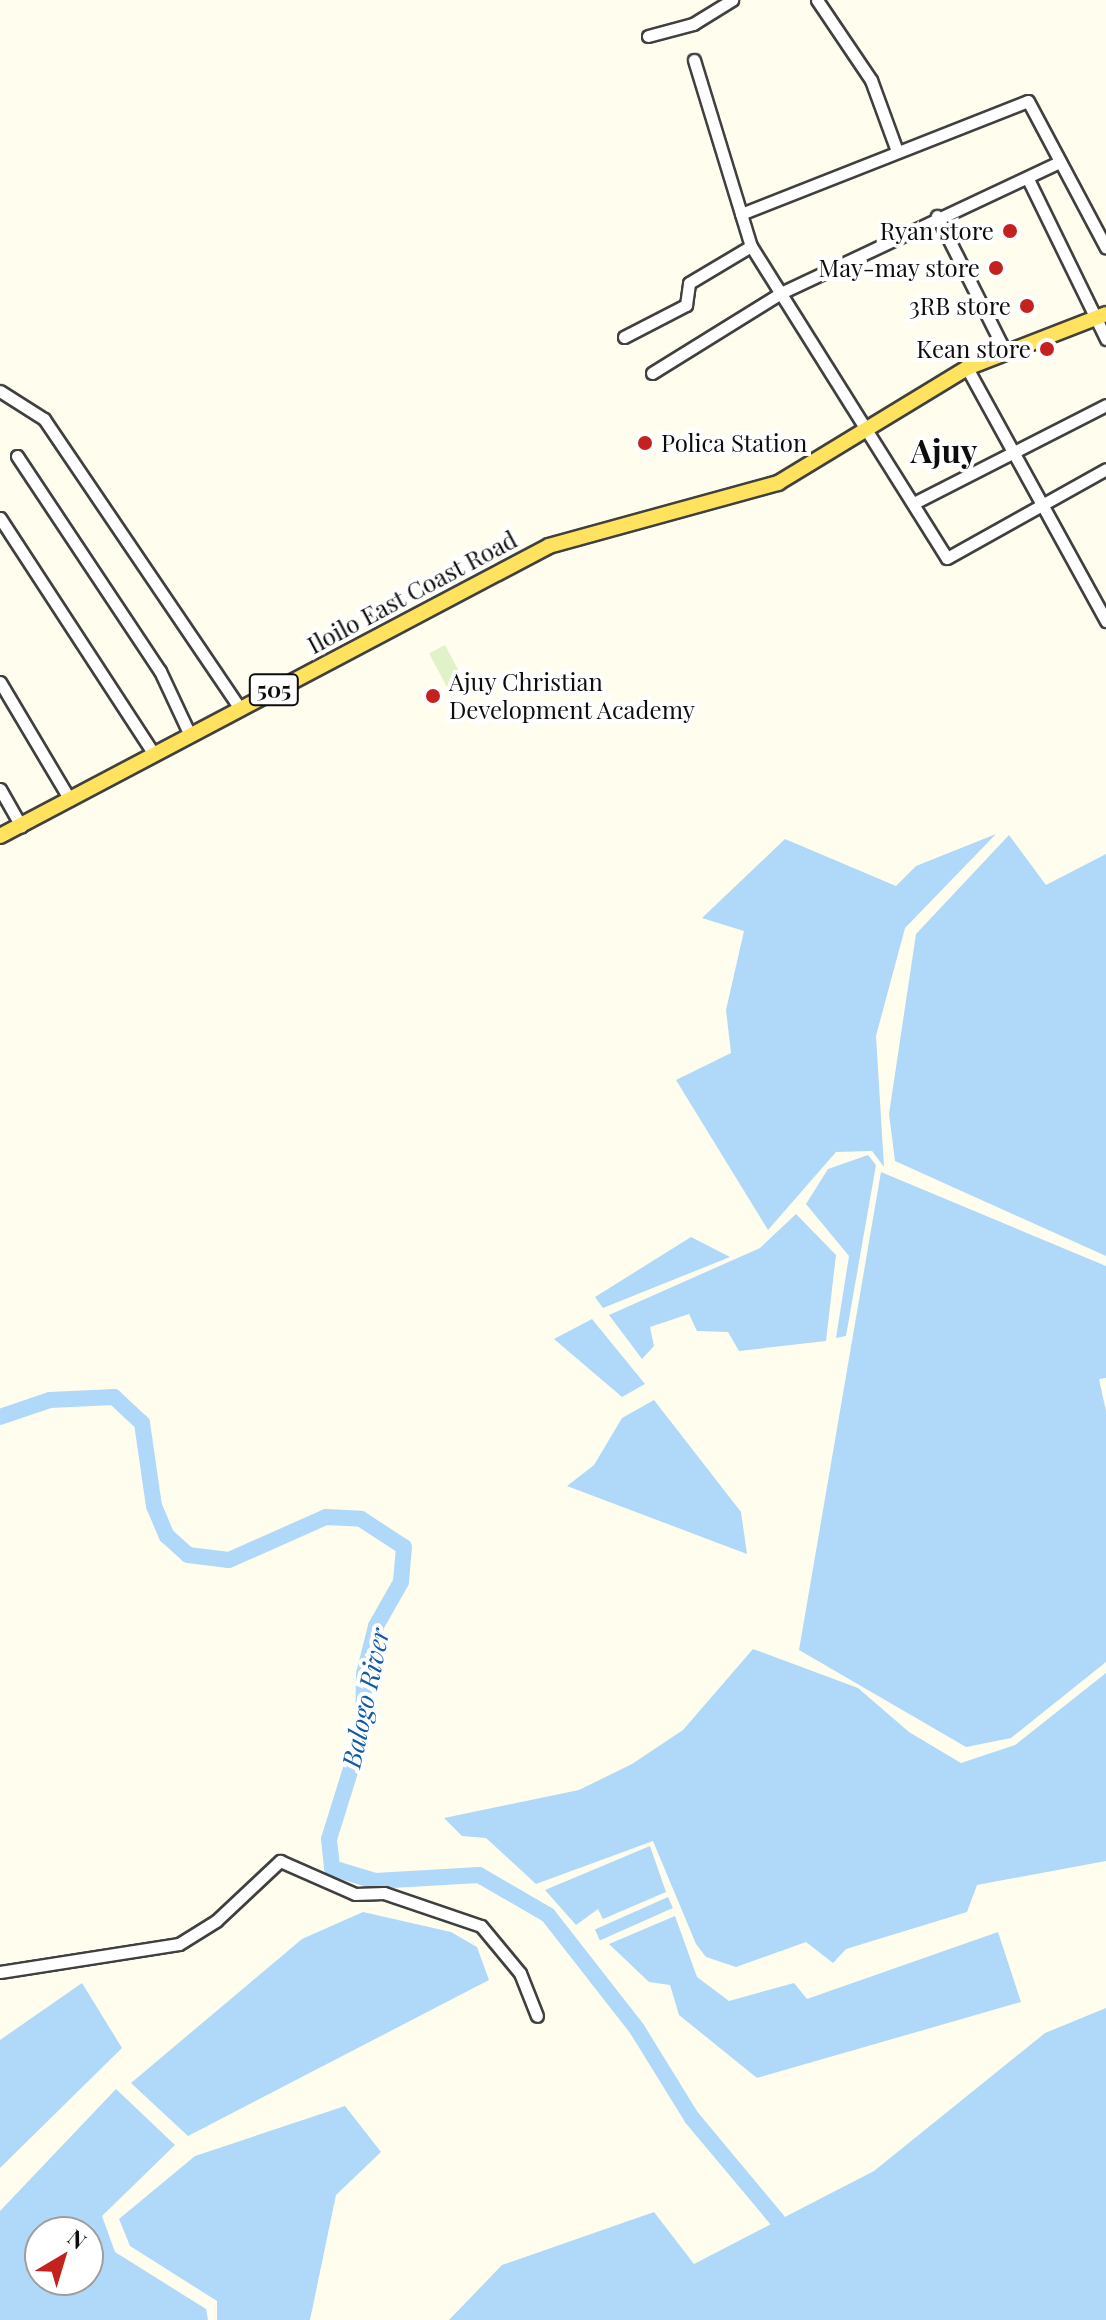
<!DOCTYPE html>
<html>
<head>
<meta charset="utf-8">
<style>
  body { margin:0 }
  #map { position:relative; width:1106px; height:2320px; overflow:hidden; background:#fffdee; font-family:"Playfair Display",serif }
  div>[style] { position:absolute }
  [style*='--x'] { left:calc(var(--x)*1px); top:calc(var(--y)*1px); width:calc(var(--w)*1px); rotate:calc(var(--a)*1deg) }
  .pitch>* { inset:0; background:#e1f2c8; transform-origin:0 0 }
  .water>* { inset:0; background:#b0d9f9; transform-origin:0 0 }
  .river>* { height:16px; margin:-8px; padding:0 8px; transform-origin:8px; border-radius:8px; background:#b0d9f9 }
  .roads { filter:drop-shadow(2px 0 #404040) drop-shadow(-2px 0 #404040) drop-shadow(0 2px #404040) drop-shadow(0 -2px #404040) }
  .minor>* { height:11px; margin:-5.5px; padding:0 5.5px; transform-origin:5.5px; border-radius:5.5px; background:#fff }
  .major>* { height:14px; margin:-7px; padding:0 7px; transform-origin:7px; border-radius:7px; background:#ffe35e }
  .dots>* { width:22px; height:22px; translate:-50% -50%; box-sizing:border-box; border:4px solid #fff; border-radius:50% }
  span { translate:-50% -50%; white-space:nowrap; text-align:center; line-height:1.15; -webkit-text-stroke:8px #fff; paint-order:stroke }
  .shield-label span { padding:2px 6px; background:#fff; border:2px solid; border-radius:6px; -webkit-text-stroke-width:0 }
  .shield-label { font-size:22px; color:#0d0d0d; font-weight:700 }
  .poi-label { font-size:24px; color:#0d0d0d }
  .right { translate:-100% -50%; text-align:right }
  .left { translate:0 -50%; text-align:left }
  .street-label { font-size:24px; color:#0d0d0d }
  .water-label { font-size:26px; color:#105aa6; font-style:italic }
  .district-label { font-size:32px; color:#0d0d0d; font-weight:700 }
  .north { position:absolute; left:24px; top:2216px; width:80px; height:80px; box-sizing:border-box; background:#fff; border:2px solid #9e9e9e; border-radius:50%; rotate:38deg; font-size:22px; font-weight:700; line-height:32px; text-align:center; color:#0d0d0d }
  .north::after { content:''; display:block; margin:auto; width:28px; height:36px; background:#c4221e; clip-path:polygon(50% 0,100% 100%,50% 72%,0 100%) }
</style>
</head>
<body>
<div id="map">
  <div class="pitch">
    <i style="left:445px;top:645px;width:41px;height:18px;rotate:62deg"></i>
  </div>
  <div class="water">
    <i style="clip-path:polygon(996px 834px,905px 928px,876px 1036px,884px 1167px,872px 1151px,836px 1152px,768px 1230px,676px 1080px,731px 1053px,726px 1010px,744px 931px,702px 918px,785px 839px,896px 886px,916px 866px)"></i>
    <i style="clip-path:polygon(1009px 835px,1046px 885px,1106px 854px,1106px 1256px,895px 1161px,889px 1114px,916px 934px)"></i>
    <i style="clip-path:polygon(868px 1155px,876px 1165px,846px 1336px,836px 1338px,849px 1256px,806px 1204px,828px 1169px)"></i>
    <i style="clip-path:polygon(881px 1172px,1106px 1266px,1106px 1378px,1099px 1379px,1106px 1411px,1106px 1662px,1011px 1738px,966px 1747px,799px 1650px)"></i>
    <i style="clip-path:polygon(796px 1214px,836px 1255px,826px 1341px,739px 1351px,728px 1332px,697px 1331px,689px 1314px,650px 1327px,654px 1346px,642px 1359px,609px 1315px,760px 1248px)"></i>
    <i style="clip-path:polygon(691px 1237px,730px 1257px,603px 1308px,595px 1297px)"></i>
    <i style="clip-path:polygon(592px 1319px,645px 1384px,622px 1397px,554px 1339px)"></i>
    <i style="clip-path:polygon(654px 1400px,741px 1512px,747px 1554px,567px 1486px,594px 1465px,622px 1418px)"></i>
    <i style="clip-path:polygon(753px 1649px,858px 1688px,909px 1732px,961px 1763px,1015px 1745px,1106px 1673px,1106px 1861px,977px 1885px,967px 1912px,846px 1949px,833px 1963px,806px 1942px,736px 1967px,706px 1957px,696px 1944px,653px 1841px,536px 1884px,486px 1838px,462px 1836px,444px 1818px,579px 1790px,632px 1764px,683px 1730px)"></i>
    <i style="clip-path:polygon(650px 1846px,666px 1892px,603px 1919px,598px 1909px,576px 1925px,545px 1890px)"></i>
    <i style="left:668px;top:1897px;width:12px;height:80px;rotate:66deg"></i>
    <i style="clip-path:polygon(363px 1912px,451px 1932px,477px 1947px,489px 1980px,188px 2136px,131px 2083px,302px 1939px)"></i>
    <i style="clip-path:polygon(675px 1916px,697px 1977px,729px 2001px,794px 1983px,807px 1999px,998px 1932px,1021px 2002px,757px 2078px,679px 2015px,670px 1985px,649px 1982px,609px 1944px)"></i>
    <i style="clip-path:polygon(82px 1983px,122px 2048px,0 2168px,0 2040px)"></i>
    <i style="clip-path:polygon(1106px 2008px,1106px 2320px,449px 2320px,502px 2265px,654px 2212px,694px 2264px,874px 2171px,1045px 2033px)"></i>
    <i style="clip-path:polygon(evenodd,116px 2089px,175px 2145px,102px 2216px,115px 2252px,206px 2309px,208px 2320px,0 2320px,0 2211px,116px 2089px,88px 2232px,88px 2280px,40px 2280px,40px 2232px,88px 2232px)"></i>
    <i style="clip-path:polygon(345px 2106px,381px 2152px,336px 2195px,310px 2320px,217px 2320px,217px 2301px,130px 2246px,119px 2219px,195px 2156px)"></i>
  </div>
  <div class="river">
    <i style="--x:0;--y:1417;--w:53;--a:-18.8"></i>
    <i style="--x:50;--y:1400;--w:64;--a:-2.7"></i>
    <i style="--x:114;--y:1397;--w:38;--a:43"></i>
    <i style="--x:142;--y:1423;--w:84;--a:81.8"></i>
    <i style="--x:154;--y:1506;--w:33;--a:67"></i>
    <i style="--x:167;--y:1536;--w:28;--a:42"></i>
    <i style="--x:188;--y:1555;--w:41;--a:7"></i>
    <i style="--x:229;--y:1560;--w:106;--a:-23.9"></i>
    <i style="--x:326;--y:1517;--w:35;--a:3"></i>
    <i style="--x:361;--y:1519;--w:51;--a:33.1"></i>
    <i style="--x:404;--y:1547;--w:35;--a:95"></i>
    <i style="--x:401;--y:1582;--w:51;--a:119.6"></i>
    <i style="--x:376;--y:1626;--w:49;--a:104"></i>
    <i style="--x:364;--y:1674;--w:56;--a:91"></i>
    <i style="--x:363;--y:1730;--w:114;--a:107.3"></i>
    <i style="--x:329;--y:1839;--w:29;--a:84"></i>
    <i style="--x:332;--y:1868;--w:45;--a:16.8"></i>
    <i style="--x:375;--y:1881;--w:104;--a:-3.3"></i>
    <i style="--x:479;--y:1875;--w:80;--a:30.1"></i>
    <i style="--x:548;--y:1915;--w:145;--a:52"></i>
    <i style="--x:637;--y:2029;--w:105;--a:58.3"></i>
    <i style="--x:692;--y:2118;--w:134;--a:50.1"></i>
  </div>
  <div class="roads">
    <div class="minor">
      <i style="--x:817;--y:0;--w:97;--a:56"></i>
      <i style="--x:871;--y:80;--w:76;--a:69.9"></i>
      <i style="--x:648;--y:36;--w:47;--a:-14.9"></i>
      <i style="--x:693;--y:24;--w:46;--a:-31.6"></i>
      <i style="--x:694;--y:60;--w:195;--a:73"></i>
      <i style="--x:751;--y:246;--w:368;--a:57.9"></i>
      <i style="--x:947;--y:558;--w:182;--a:-29.2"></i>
      <i style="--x:1028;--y:179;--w:178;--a:64"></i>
      <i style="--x:741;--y:214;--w:308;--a:-21.5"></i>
      <i style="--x:1028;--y:101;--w:166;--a:62"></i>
      <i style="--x:937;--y:216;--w:153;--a:63.3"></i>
      <i style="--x:624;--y:337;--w:70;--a:-27.3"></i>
      <i style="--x:686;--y:305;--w:22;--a:-82"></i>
      <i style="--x:689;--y:283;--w:72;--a:-30.8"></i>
      <i style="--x:967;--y:368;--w:289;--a:61.2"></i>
      <i style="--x:652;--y:373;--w:152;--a:-31.8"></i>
      <i style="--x:781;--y:293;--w:308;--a:-25.2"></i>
      <i style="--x:0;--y:391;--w:52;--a:32.5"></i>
      <i style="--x:44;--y:419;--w:349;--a:55.9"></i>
      <i style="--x:17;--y:456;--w:258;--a:56.4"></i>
      <i style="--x:160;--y:671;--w:68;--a:64.9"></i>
      <i style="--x:914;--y:503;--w:216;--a:-27"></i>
      <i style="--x:0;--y:518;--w:282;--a:56.9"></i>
      <i style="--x:0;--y:682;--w:137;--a:59.3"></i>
      <i style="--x:0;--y:789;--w:43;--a:60.4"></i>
      <i style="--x:0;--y:1972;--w:181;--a:-8.9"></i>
      <i style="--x:179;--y:1944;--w:44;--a:-31.9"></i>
      <i style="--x:216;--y:1921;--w:88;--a:-43.2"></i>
      <i style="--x:280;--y:1861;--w:82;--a:23.7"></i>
      <i style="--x:355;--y:1894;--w:29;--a:-2"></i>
      <i style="--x:384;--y:1893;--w:102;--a:18.8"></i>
      <i style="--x:481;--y:1926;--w:61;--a:50.3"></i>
      <i style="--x:520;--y:1973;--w:46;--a:68.4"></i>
    </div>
    <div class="major">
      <i style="--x:0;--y:836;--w:621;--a:-27.84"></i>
      <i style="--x:549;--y:546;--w:238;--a:-15.4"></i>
      <i style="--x:778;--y:483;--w:221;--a:-31.3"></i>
      <i style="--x:967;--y:368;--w:149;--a:-21.2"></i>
    </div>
  </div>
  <div class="dots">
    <i style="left:1010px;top:231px;background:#c4221e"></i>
    <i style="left:996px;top:268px;background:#c4221e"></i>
    <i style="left:1027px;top:306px;background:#c4221e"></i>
    <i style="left:1047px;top:349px;background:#c4221e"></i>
    <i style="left:645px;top:443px;background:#c4221e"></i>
    <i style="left:433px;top:696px;background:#c4221e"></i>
  </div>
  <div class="shield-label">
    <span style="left:274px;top:690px">505</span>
  </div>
  <div class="poi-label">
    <span class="right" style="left:994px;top:231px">Ryan store</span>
    <span class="right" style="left:980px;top:268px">May-may store</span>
    <span class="right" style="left:1011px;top:306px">3RB store</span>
    <span class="right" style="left:1031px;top:349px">Kean store</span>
    <span class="left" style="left:661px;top:443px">Polica Station</span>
    <span class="left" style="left:449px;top:696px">Ajuy Christian<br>Development Academy</span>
  </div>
  <div class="street-label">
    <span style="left:412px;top:592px;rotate:-28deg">Iloilo East Coast Road</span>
  </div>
  <div class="water-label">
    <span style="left:365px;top:1698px;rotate:-78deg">Balogo River</span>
  </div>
  <div class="district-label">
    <span style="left:944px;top:450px">Ajuy</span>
  </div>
  <div class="north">N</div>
</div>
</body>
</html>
